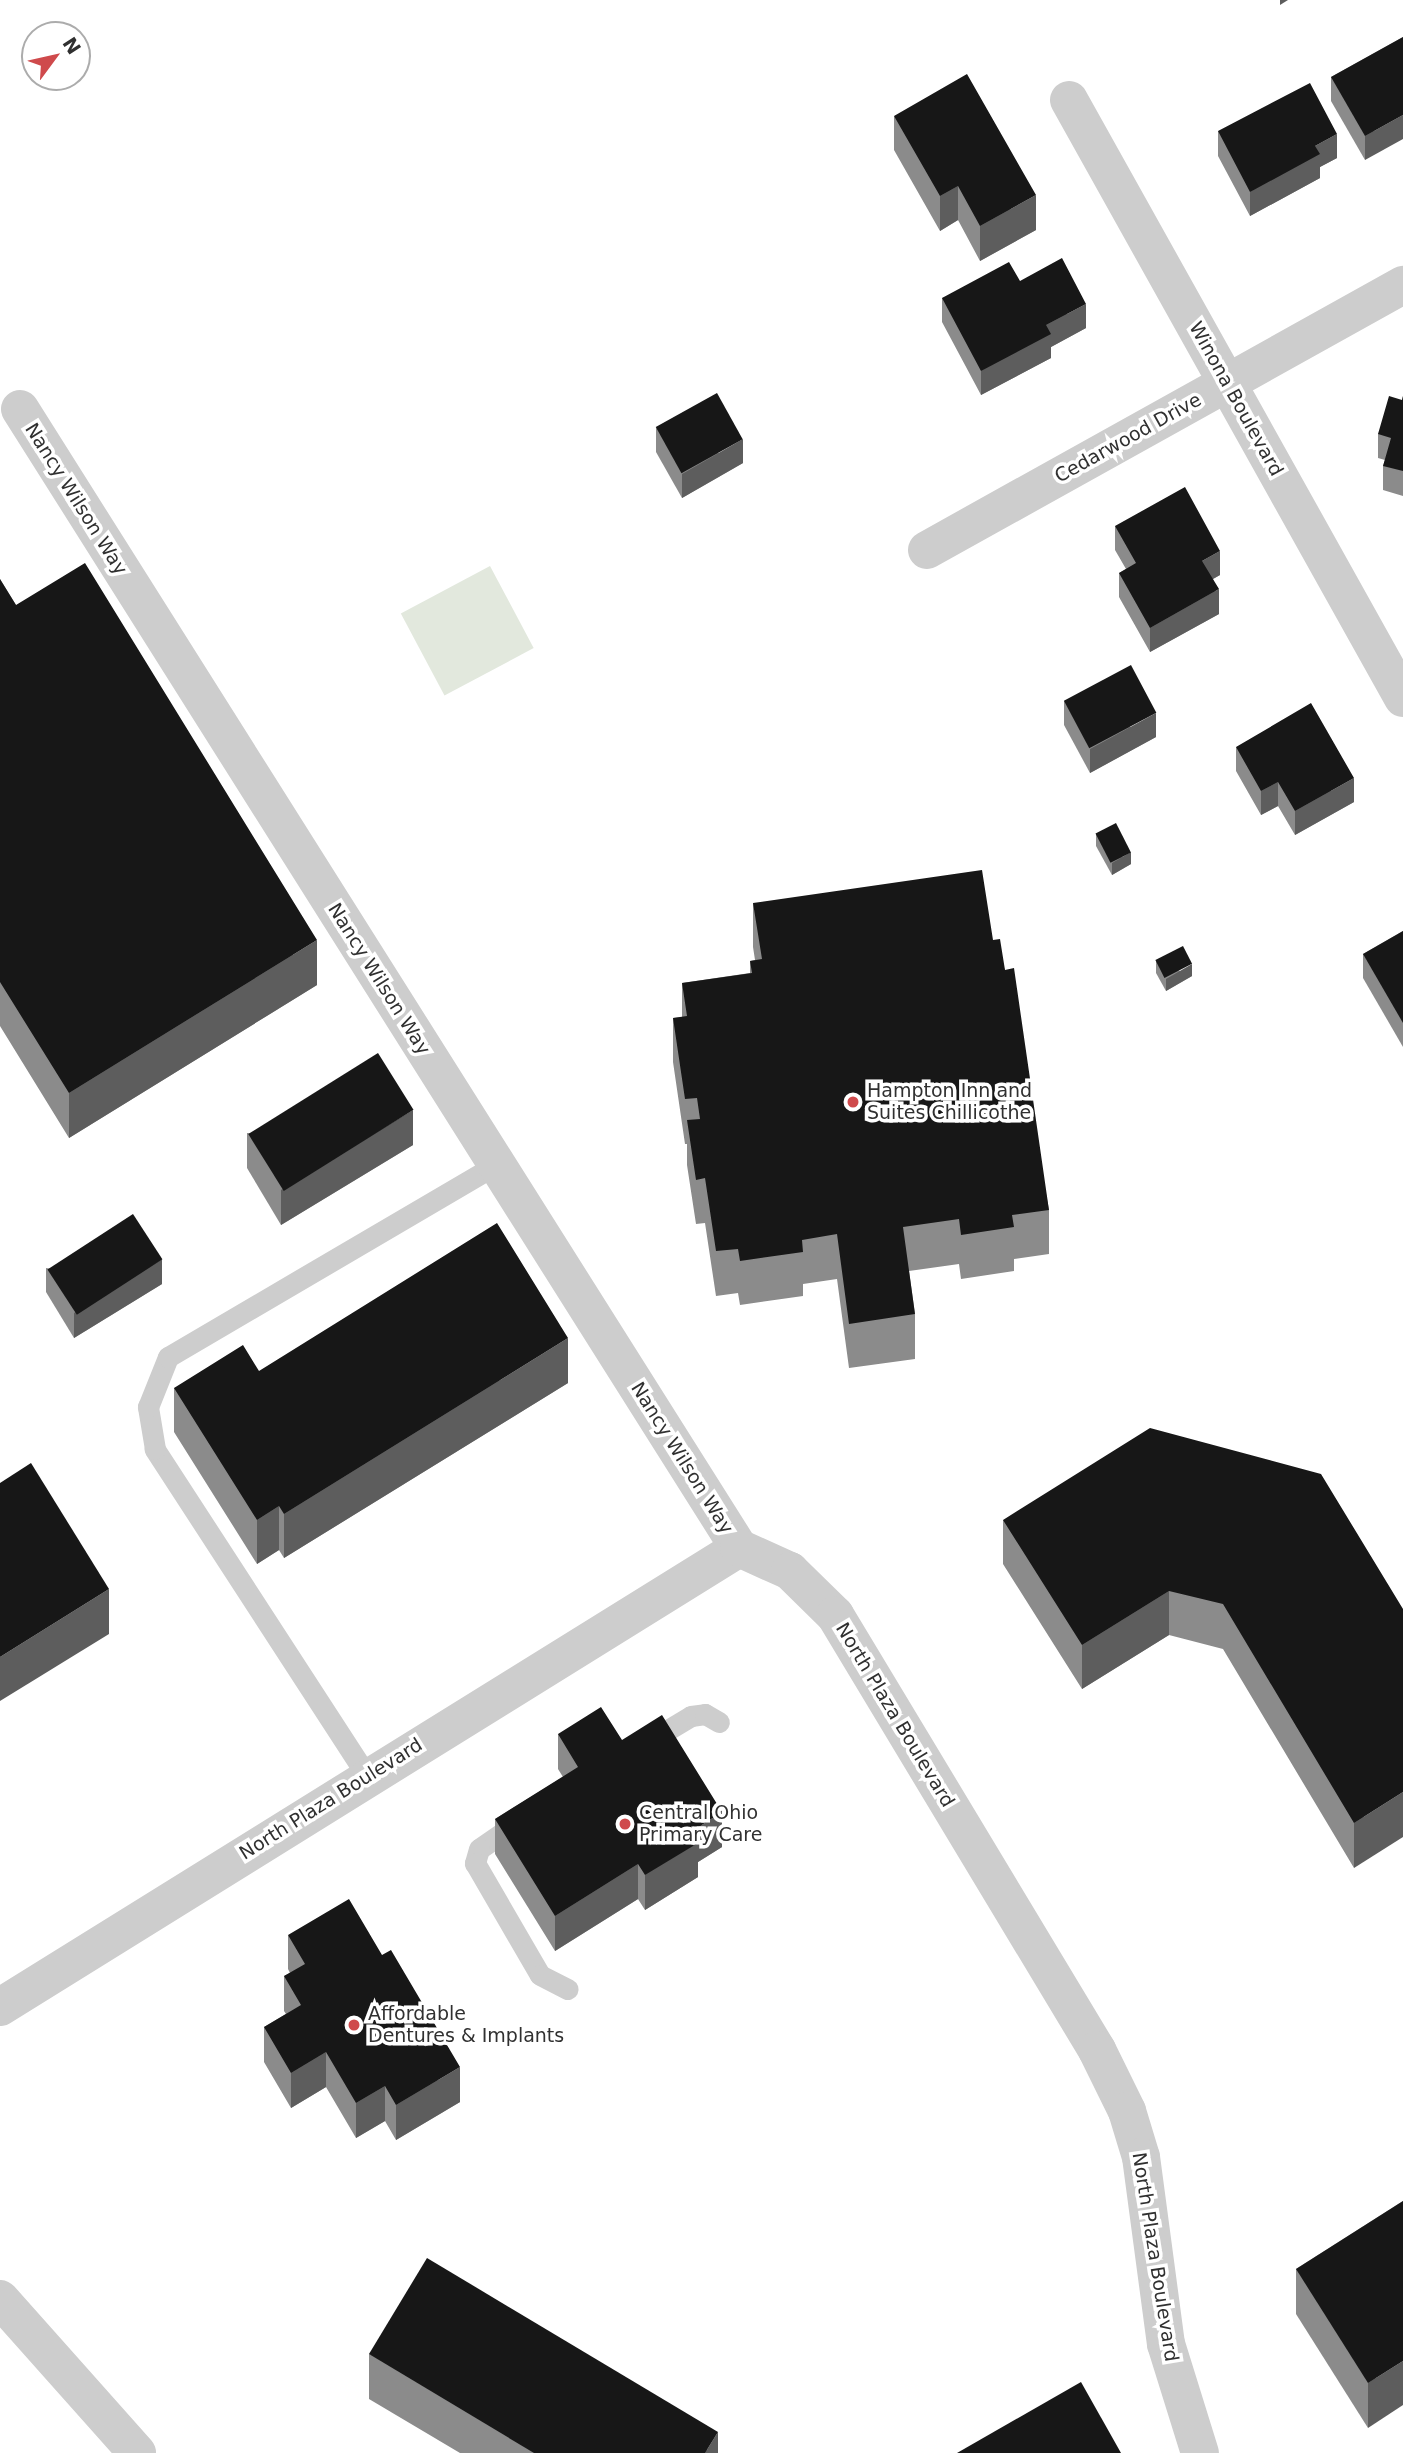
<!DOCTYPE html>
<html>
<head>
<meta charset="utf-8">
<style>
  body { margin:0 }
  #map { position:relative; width:1403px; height:2453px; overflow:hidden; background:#fff; font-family:"DejaVu Sans",sans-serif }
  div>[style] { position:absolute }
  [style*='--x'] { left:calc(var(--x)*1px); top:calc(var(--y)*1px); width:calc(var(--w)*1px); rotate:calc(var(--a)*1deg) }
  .green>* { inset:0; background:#e2e8dd; transform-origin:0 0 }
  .lane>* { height:21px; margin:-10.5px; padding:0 10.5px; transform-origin:10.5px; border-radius:10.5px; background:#cdcdcd }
  .street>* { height:38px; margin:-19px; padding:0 19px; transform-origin:19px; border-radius:19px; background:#cdcdcd }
  .wall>* { inset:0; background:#8b8b8b }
  .shaded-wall>* { inset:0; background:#5d5d5d }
  .building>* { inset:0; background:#171717; transform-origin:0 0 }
  .dots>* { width:19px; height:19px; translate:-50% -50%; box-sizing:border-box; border:4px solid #fff; border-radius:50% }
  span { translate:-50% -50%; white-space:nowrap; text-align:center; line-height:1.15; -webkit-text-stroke:7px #fff; paint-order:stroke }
  .street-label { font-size:19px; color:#303030 }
  .poi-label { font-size:19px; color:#303030 }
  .left { translate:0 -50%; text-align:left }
  .north { position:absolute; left:21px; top:21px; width:70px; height:70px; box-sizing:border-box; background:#fff; border:2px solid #acacac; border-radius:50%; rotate:57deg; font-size:19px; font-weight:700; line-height:28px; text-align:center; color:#303030 }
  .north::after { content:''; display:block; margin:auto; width:24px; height:32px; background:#cf4a4c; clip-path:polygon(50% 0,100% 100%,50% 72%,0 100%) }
</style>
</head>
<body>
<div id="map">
  <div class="green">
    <i style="left:490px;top:566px;width:93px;height:101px;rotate:62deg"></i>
  </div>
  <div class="lane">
    <i style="--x:646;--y:1743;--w:52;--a:-31"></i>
    <i style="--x:691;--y:1716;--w:14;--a:-8"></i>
    <i style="--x:705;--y:1714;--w:16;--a:30"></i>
    <i style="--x:367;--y:1776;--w:390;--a:-123"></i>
    <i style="--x:155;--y:1449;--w:43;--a:-99.5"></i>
    <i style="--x:148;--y:1407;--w:54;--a:-68.2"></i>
    <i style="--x:168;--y:1357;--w:381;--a:-30.4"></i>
    <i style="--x:518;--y:1822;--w:47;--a:145.3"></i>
    <i style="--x:479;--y:1849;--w:15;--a:106"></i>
    <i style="--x:475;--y:1863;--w:129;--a:59.9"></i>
    <i style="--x:540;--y:1975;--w:31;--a:27"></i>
  </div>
  <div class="street">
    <i style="--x:1069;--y:100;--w:685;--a:60.82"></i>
    <i style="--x:20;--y:409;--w:1347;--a:57.74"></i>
    <i style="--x:927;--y:550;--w:545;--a:-29.11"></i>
    <i style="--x:0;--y:2007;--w:870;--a:-31.84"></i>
    <i style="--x:739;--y:1548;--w:56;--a:24.3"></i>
    <i style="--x:790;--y:1571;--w:63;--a:44.4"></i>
    <i style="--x:835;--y:1615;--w:508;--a:58.94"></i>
    <i style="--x:1097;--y:2050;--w:68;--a:63.8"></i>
    <i style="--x:1127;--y:2111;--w:48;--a:73.1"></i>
    <i style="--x:1141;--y:2157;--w:189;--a:82.4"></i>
    <i style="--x:1166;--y:2344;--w:114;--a:72.7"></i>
    <i style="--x:0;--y:2299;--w:206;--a:48.3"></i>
  </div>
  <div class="wall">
    <i style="clip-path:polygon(1403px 37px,1365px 160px,1331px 101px,1331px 77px)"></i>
    <i style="clip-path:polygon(894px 116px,1036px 230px,980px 261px,958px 220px,940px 231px,894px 150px)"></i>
    <i style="clip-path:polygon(1218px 131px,1337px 158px,1320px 167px,1320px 178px,1250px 216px,1218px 156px)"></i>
    <i style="clip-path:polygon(1020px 281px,1086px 328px,1051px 347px,1051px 358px,981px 395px,942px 322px,942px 298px)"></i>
    <i style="clip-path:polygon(1403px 396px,1403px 496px,1383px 490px,1383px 466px,1385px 460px,1378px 458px,1378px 434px,1402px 400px)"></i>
    <i style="clip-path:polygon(656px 428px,743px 463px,682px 498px,656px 452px)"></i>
    <i style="clip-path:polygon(1115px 526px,1220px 575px,1213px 579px,1219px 614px,1150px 652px,1119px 597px,1119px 573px,1126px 569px,1115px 550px)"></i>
    <i style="clip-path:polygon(0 579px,16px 605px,317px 985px,69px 1138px,0 1026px)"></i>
    <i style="clip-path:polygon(1064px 701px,1156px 737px,1090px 773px,1064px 725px)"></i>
    <i style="clip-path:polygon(1236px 747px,1354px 802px,1295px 835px,1278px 806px,1261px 815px,1236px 771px)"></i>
    <i style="clip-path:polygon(1096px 834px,1131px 864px,1112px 875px,1096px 846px)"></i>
    <i style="clip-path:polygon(753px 903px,993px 940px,1005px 970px,1049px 1210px,1049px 1254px,1014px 1259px,1014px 1271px,961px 1279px,959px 1264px,909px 1271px,915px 1314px,915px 1359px,849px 1368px,837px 1279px,803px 1284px,803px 1296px,740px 1305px,738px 1293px,716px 1296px,705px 1223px,696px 1224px,687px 1165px,687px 1144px,685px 1144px,673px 1062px,673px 1018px,682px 1017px,682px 983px,750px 973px,750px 961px,755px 960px,753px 947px)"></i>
    <i style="clip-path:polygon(1403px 931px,1403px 1047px,1363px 978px,1363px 954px)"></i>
    <i style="clip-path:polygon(1156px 961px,1192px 976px,1166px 991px,1156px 973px)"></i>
    <i style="clip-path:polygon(247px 1133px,413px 1145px,281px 1225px,247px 1168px)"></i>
    <i style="clip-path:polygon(46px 1268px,162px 1284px,74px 1338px,46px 1292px)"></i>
    <i style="clip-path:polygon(259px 1371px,568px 1383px,284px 1558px,279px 1550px,257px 1564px,174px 1432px,174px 1388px)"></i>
    <i style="clip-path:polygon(1003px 1520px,1403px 1609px,1354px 1868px,1223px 1649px,1169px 1635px,1082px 1689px,1003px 1564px)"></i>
    <i style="clip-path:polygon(558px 1734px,622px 1740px,722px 1847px,698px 1862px,698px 1877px,645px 1910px,638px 1899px,555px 1951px,495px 1854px,495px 1819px,563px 1777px,558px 1769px)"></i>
    <i style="clip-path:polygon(288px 1935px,460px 2102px,396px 2140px,385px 2121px,356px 2138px,326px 2087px,291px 2108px,264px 2062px,264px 2027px,286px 2014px,284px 2011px,284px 1976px,290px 1973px,288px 1969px)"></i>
    <i style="clip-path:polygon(1403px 2201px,1368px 2428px,1296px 2314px,1296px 2269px)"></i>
    <i style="clip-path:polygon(369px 2354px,718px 2453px,460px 2453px,369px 2399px)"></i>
  </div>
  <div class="shaded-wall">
    <i style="clip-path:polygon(1280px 0,1288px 0,1280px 5px)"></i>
    <i style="clip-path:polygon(1403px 115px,1403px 139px,1365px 160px,1365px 136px)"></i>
    <i style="clip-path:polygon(1337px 134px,1337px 158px,1320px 167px,1320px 178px,1250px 216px,1250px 192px,1315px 146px)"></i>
    <i style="clip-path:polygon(958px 186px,958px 220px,940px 231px,940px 196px)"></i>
    <i style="clip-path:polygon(1036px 195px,1036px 230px,980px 261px,980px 226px)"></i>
    <i style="clip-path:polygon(1086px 304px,1086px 328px,1051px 347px,1051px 358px,981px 395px,981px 371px,1046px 325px)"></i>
    <i style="clip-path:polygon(743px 439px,743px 463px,682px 498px,682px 474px)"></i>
    <i style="clip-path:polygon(1220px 551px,1220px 575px,1202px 585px,1202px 561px)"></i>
    <i style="clip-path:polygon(1219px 589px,1219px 614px,1150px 652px,1150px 628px)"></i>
    <i style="clip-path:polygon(1156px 713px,1156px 737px,1090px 773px,1090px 749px)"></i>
    <i style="clip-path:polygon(1354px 778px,1354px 802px,1295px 835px,1295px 811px)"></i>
    <i style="clip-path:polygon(1278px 782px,1278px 806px,1261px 815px,1261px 791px)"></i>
    <i style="clip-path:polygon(1131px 852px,1131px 864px,1112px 875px,1112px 863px)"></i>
    <i style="clip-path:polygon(317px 940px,317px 985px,69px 1138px,69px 1093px)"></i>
    <i style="clip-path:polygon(1192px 964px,1192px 976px,1166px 991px,1166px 979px)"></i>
    <i style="clip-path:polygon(413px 1110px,413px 1145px,281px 1225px,281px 1190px)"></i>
    <i style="clip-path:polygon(162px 1259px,162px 1284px,74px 1338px,74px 1313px)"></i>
    <i style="clip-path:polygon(568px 1338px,568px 1383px,284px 1558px,284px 1514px)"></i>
    <i style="clip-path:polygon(279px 1506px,279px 1550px,257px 1564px,257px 1520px)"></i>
    <i style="clip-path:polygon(109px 1589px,109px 1634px,0 1701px,0 1657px)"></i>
    <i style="clip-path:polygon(1169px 1591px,1169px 1635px,1082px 1689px,1082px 1645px)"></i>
    <i style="clip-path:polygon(1403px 1792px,1403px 1837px,1354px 1868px,1354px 1823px)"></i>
    <i style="clip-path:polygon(722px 1812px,722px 1847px,698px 1862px,698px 1877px,645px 1910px,645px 1875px,691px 1832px)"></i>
    <i style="clip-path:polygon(638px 1864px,638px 1899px,555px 1951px,555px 1916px)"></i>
    <i style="clip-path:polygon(326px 2052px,326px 2087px,291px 2108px,291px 2073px)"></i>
    <i style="clip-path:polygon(460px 2067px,460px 2102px,396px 2140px,396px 2105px)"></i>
    <i style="clip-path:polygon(385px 2086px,385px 2121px,356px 2138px,356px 2103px)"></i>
    <i style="clip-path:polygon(1403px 2361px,1403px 2405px,1368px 2428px,1368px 2383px)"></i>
    <i style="clip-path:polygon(718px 2432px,718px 2453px,705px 2453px)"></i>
  </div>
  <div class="building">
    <i style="clip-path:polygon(1403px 37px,1403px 115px,1365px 136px,1331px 77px)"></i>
    <i style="clip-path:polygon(967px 74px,1036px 195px,980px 226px,958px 186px,940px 196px,894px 116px)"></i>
    <i style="clip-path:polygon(1310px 83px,1337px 134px,1315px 146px,1320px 154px,1250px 192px,1218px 131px)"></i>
    <i style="clip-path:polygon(1062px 258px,1086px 304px,1046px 325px,1051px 334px,981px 371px,942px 298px,1009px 262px,1020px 281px)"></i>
    <i style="left:717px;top:393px;width:53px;height:70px;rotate:61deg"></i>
    <i style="clip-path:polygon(1389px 396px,1402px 400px,1403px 396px,1403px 471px,1383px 466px,1391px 438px,1378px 434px)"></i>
    <i style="clip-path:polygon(1185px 487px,1220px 551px,1202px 561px,1219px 589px,1150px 628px,1119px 573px,1136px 563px,1115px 526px)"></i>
    <i style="clip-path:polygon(85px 563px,317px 940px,69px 1093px,0 982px,0 579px,16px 605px)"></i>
    <i style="left:1131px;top:665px;width:54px;height:76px;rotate:62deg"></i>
    <i style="clip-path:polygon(1311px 703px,1354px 778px,1295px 811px,1278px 782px,1261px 791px,1236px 747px)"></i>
    <i style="left:1116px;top:823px;width:33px;height:23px;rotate:63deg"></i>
    <i style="clip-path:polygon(982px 870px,993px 940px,1000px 939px,1005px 970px,1014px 968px,1049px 1210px,1012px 1215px,1014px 1227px,961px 1235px,959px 1219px,903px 1227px,915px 1314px,849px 1324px,837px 1234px,802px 1240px,803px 1252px,740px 1261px,738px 1249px,716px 1251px,705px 1178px,696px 1180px,687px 1120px,700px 1119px,697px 1098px,685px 1099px,673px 1018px,687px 1016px,682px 983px,752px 973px,750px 961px,762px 959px,753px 903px)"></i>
    <i style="clip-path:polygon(1403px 931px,1403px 1023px,1363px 954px)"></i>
    <i style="left:1183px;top:946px;width:20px;height:31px;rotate:63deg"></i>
    <i style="left:378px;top:1053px;width:67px;height:153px;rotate:58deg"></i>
    <i style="left:133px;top:1214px;width:54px;height:102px;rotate:57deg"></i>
    <i style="clip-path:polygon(497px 1223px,568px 1338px,284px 1514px,279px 1506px,257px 1520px,174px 1388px,243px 1345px,259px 1371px)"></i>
    <i style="clip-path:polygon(1150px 1428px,1321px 1474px,1403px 1609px,1403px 1792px,1354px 1823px,1223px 1604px,1169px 1591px,1082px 1645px,1003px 1520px)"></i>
    <i style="clip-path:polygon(31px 1463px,109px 1589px,0 1657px,0 1483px)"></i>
    <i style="clip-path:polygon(601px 1707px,622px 1740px,662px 1715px,722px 1812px,691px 1832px,698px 1843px,645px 1875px,638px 1864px,555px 1916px,495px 1819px,578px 1767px,558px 1734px)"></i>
    <i style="clip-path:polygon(349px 1899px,382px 1955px,391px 1950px,460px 2067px,396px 2105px,385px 2086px,356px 2103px,326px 2052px,291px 2073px,264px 2027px,301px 2005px,284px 1976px,305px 1964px,288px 1935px)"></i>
    <i style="clip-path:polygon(1403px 2201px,1403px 2361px,1368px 2383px,1296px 2269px)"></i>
    <i style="clip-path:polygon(427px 2258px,718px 2432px,705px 2453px,534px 2453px,369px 2354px)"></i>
    <i style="clip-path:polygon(1081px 2382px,1121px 2453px,957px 2453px)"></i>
  </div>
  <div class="dots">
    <i style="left:853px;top:1102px;background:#cf4a4c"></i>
    <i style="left:625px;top:1824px;background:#cf4a4c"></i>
    <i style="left:354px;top:2025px;background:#cf4a4c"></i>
  </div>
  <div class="street-label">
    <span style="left:1236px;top:399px;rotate:61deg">Winona Boulevard</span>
    <span style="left:1128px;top:438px;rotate:-29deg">Cedarwood Drive</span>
    <span style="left:76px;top:499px;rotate:58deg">Nancy Wilson Way</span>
    <span style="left:379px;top:979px;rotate:58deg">Nancy Wilson Way</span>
    <span style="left:682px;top:1458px;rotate:58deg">Nancy Wilson Way</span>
    <span style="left:895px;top:1715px;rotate:59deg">North Plaza Boulevard</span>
    <span style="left:331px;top:1799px;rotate:-32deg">North Plaza Boulevard</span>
    <span style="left:1155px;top:2257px;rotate:81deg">North Plaza Boulevard</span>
  </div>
  <div class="poi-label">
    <span class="left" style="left:867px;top:1102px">Hampton Inn and<br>Suites Chillicothe</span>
    <span class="left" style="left:639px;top:1824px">Central Ohio<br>Primary Care</span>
    <span class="left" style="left:368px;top:2025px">Affordable<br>Dentures &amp; Implants</span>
  </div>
  <div class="north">N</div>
</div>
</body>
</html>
